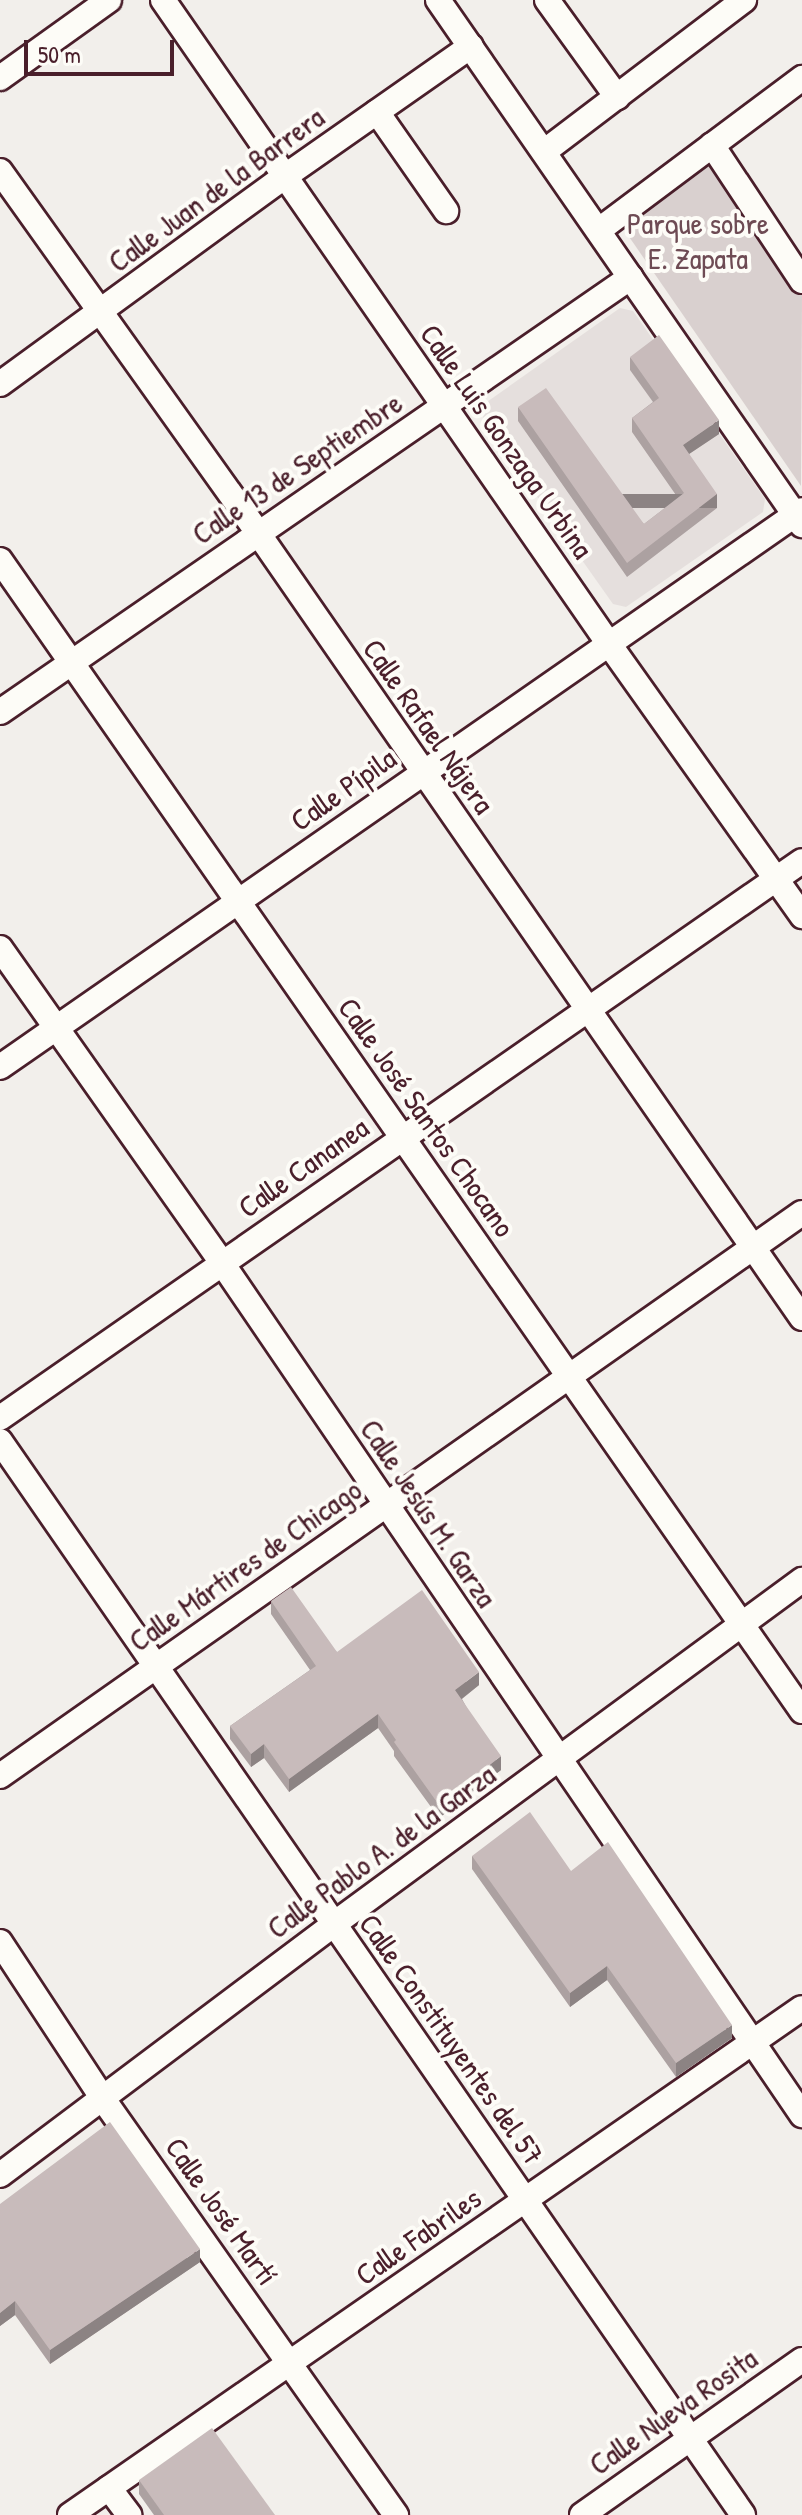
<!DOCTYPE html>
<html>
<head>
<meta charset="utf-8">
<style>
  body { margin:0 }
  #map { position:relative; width:802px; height:2515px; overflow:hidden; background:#f2efeb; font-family:"Patrick Hand",sans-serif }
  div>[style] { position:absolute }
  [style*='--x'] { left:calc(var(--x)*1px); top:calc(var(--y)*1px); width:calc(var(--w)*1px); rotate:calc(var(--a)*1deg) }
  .built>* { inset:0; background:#e5dfdd }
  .green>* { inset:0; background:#d9d0cf }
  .roads { filter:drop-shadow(2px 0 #4a1f2b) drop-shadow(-2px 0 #4a1f2b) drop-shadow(0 2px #4a1f2b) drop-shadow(0 -2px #4a1f2b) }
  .minor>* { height:24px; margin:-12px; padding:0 12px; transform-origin:12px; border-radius:12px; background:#fdfcf7 }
  .wall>* { inset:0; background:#aca1a1 }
  .shaded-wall>* { inset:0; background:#8c8383; transform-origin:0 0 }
  .building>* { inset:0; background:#c8bbbb }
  span { translate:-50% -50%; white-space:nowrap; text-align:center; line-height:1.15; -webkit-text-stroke:8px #fdfcf7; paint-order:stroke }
  .street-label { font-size:30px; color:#4a1f2b }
  .park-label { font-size:30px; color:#6e4b54 }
  .scale { position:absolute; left:24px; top:40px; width:150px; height:36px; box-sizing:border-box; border:4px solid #4a1f2b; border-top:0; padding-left:10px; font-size:24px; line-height:28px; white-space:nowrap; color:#4a1f2b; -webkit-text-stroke:6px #fdfcf7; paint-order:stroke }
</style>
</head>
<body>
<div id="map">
  <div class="built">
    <i style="clip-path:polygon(620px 308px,633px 311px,765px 499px,763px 512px,626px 607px,613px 604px,483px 420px,484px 404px)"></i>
  </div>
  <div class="green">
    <i style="clip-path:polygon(711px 161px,802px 294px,801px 486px,623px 228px)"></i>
  </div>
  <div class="roads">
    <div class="minor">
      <i style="--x:163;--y:0;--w:783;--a:55.3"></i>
      <i style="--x:609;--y:644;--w:334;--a:54.6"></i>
      <i style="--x:438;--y:0;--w:639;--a:55.27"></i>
      <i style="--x:547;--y:0;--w:120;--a:54.2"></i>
      <i style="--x:0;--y:78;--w:134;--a:-35.6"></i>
      <i style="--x:377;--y:112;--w:121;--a:55.1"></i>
      <i style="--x:712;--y:145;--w:163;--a:56.5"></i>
      <i style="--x:545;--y:151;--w:250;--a:-37.2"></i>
      <i style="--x:0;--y:171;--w:445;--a:54.5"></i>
      <i style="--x:258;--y:533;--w:955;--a:55.28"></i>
      <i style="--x:599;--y:230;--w:254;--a:-36.8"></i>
      <i style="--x:0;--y:384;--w:351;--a:-36.1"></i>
      <i style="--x:284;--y:177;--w:228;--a:-35"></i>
      <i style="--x:0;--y:560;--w:1403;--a:55.13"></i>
      <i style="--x:0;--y:712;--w:766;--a:-34.58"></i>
      <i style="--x:0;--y:948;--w:385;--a:54.8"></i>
      <i style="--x:222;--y:1263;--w:1031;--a:55.75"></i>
      <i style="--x:0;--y:1067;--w:976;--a:-34.78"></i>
      <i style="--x:0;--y:1418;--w:976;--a:-34.78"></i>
      <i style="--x:0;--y:1441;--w:1306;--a:55.32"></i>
      <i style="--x:0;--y:1776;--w:980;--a:-35.07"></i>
      <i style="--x:0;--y:1942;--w:188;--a:56.7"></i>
      <i style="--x:103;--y:2099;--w:509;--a:54.84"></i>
      <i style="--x:0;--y:2175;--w:418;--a:-36.9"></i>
      <i style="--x:334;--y:1924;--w:581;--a:-36.32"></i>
      <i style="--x:109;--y:2488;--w:34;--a:53"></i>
      <i style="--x:70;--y:2515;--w:890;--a:-34.71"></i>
      <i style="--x:582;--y:2515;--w:269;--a:-35.2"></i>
    </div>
  </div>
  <div class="wall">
    <i style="clip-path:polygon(630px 357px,719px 434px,689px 454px,717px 508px,627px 577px,518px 421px,518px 407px,644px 524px,678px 498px,632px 432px,632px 418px,653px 402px,630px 370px)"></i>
    <i style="clip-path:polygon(271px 1601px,337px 1652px,479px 1685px,462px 1699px,501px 1770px,439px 1818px,394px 1756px,394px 1751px,378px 1728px,289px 1792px,264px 1758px,251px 1767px,230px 1739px,230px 1726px,310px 1670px,271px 1614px)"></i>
    <i style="clip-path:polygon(472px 1856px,571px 1871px,732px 2038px,676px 2077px,607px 1980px,570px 2007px,472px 1869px)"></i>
    <i style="clip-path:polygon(0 2204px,200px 2262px,50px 2364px,15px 2315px,0 2326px)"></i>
    <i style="clip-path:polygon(139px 2480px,275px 2515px,154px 2515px,139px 2494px)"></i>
  </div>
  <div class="shaded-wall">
    <i style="clip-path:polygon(719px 420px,719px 434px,683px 458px,683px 445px)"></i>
    <i style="left:717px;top:494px;width:14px;height:113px;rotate:90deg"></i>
    <i style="clip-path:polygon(479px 1672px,479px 1685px,455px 1704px,455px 1690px)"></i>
    <i style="clip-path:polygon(378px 1714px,378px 1728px,289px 1792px,289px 1779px)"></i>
    <i style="clip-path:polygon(264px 1744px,264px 1758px,251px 1767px,251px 1754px)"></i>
    <i style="clip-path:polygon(501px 1756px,501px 1770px,439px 1818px,439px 1805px)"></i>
    <i style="clip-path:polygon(607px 1966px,607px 1980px,570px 2007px,570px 1993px)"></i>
    <i style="clip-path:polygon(732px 2025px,732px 2038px,676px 2077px,676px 2063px)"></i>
    <i style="clip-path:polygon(200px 2249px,200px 2262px,50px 2364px,50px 2350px)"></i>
    <i style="clip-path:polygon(15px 2301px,15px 2315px,0 2326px,0 2313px)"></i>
  </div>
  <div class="building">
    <i style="clip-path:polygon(659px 335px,719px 420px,683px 445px,717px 494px,627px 563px,518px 407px,546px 388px,644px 524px,684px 493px,632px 418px,659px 398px,630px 357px)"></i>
    <i style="clip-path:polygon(291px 1587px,337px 1652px,422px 1590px,479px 1672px,455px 1690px,501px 1756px,439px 1805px,394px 1742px,396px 1740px,378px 1714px,289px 1779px,264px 1744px,251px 1754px,230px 1726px,316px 1666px,271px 1601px)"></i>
    <i style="clip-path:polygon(530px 1812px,571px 1871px,608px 1842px,732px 2025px,676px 2063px,607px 1966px,570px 1993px,472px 1856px)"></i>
    <i style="clip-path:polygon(110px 2122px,200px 2249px,50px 2350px,15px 2301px,0 2313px,0 2204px)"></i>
    <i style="clip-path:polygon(212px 2428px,275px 2515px,164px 2515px,139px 2480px)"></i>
  </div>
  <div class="street-label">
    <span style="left:216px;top:189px;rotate:-36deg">Calle Juan de la Barrera</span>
    <span style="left:507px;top:441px;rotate:55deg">Calle Luis Gonzaga Urbina</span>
    <span style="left:297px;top:468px;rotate:-34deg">Calle 13 de Septiembre</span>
    <span style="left:429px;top:726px;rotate:55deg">Calle Rafael Nájera</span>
    <span style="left:343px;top:789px;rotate:-35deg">Calle Pípila</span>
    <span style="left:427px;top:1117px;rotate:55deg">Calle José Santos Chocano</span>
    <span style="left:303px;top:1167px;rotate:-35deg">Calle Cananea</span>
    <span style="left:429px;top:1513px;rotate:56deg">Calle Jesús M. Garza</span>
    <span style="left:245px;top:1565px;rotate:-35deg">Calle Mártires de Chicago</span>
    <span style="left:381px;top:1851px;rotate:-36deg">Calle Pablo A. de la Garza</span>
    <span style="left:452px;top:2039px;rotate:55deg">Calle Constituyentes del 57</span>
    <span style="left:222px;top:2211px;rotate:55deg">Calle José Martí</span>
    <span style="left:418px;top:2236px;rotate:-35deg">Calle Fabriles</span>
    <span style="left:673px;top:2411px;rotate:-35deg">Calle Nueva Rosita</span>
  </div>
  <div class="park-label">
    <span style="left:698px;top:240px">Parque sobre<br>E. Zapata</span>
  </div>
  <div class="scale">50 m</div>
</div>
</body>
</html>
